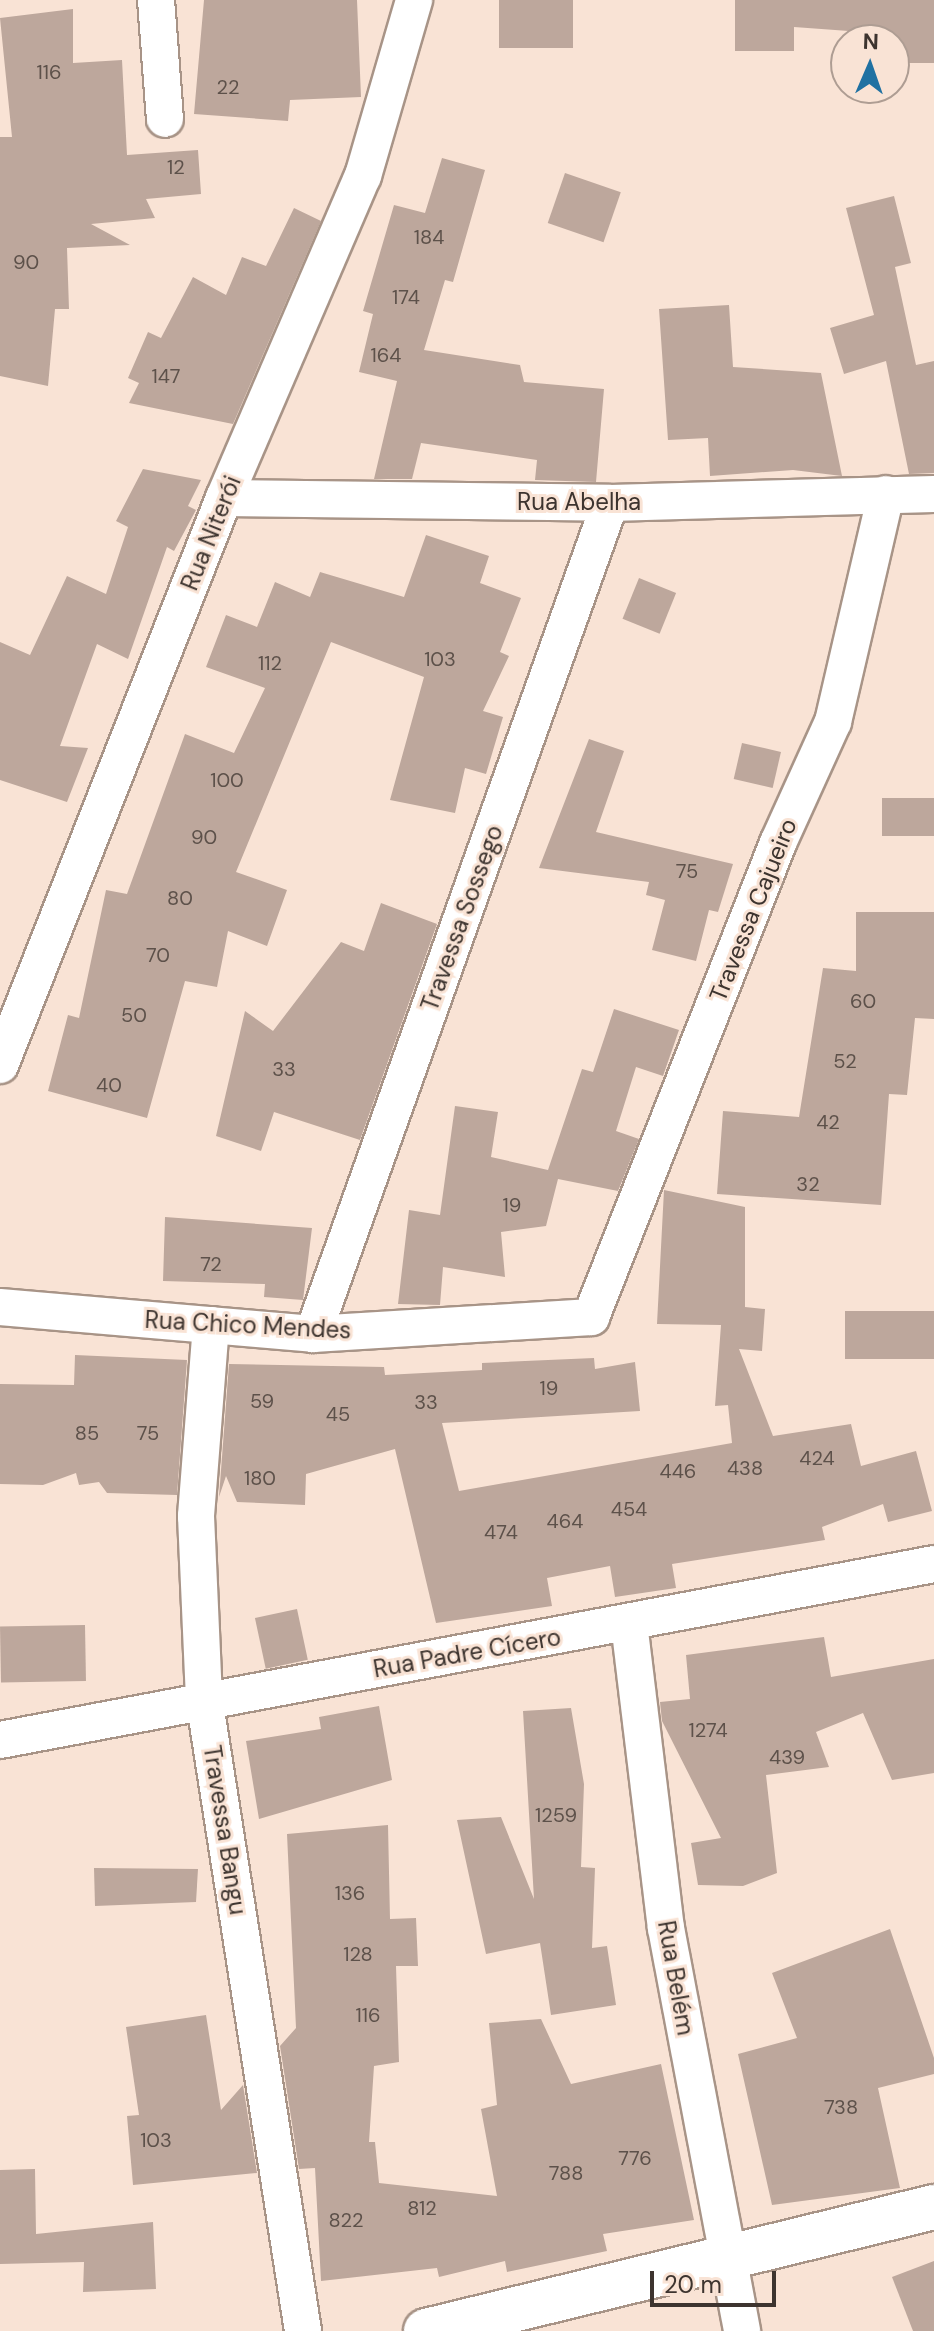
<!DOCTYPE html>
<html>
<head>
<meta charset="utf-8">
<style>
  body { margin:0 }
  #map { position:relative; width:934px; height:2331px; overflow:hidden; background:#f9e3d5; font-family:"DM Sans",sans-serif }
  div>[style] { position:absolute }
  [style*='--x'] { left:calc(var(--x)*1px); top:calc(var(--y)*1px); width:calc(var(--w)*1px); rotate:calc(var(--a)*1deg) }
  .building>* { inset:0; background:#bda79c; transform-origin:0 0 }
  .roads { filter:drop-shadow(2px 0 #a89487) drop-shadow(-2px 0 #a89487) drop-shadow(0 2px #a89487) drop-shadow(0 -2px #a89487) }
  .street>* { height:36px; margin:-18px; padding:0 18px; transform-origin:18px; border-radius:18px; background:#fff }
  .secondary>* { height:44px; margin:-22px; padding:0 22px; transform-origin:22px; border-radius:22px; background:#fff }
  span { translate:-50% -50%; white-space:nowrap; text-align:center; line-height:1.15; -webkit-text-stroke:6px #f9e3d5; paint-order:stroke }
  .number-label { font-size:20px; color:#5d514a }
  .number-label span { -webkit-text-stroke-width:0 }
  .street-label { font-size:24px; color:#3d342f }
  .north { position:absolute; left:830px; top:24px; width:80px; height:80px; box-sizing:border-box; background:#f9e3d5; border:2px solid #ae9d93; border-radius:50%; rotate:2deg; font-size:22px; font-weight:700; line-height:32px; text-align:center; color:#3d342f }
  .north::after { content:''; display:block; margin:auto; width:28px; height:36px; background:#2071a2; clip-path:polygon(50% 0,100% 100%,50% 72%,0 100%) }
  .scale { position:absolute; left:650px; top:2271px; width:126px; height:36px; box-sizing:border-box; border:4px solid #3d342f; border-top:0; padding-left:10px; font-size:24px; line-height:28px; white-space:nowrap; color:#3d342f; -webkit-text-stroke:6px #f9e3d5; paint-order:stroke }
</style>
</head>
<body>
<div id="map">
  <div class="building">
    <i style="clip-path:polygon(204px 0,357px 0,361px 97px,290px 100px,288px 121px,194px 114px)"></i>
    <i style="left:499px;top:0;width:74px;height:48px"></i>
    <i style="clip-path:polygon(735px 0,934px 0,934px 63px,894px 63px,894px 40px,876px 40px,876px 33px,794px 27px,794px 51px,735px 51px)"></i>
    <i style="clip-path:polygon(73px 9px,73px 63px,122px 60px,127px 155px,198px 150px,201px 194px,146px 199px,155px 218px,91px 224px,130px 245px,67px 248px,69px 309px,55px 309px,48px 386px,0 376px,0 137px,12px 137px,0 18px)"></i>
    <i style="clip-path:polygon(442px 158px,485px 170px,453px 282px,445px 280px,424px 350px,520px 365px,524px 382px,604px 389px,596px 482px,535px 480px,537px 460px,421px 443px,412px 479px,374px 479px,397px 381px,359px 372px,373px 314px,363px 311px,394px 205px,425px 213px)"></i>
    <i style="left:565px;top:173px;width:59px;height:53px;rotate:19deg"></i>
    <i style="clip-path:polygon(894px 196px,911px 263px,895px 267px,916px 365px,934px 361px,934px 473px,909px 474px,886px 361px,844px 374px,830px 328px,874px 315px,846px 208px)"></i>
    <i style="clip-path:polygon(294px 208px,321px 221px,233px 424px,129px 403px,139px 383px,128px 378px,148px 332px,161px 338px,193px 277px,226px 295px,242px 257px,266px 266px)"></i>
    <i style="clip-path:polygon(729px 305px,733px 367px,821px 373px,842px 476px,793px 470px,710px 476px,708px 438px,668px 440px,659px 309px)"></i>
    <i style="clip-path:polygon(143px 469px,201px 480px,188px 506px,196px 510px,174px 551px,167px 547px,128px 659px,97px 644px,60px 746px,88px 748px,67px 802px,0 780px,0 642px,30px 655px,67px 576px,106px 594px,128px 527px,116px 521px)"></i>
    <i style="clip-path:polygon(426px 535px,489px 556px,480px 583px,521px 598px,500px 652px,509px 656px,483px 711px,503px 717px,486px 774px,465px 768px,455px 813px,390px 800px,424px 677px,331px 642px,236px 872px,287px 890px,267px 946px,228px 931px,217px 987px,185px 981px,147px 1118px,48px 1091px,68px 1015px,79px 1018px,106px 890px,127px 894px,185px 734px,234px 753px,265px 688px,206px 667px,226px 615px,257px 627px,275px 582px,310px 597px,320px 572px,404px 597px)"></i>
    <i style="left:639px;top:578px;width:40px;height:44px;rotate:22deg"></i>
    <i style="clip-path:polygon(589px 739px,624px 751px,596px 832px,733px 864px,718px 912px,709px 910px,696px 961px,652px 950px,665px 900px,646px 895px,649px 882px,539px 868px)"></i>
    <i style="left:742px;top:743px;width:40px;height:37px;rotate:13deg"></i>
    <i style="left:934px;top:798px;width:38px;height:52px;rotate:90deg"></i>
    <i style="clip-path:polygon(381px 903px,437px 924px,360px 1140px,274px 1112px,261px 1151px,216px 1136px,245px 1011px,273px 1031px,341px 942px,364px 951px)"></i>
    <i style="clip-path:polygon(856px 912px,934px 912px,934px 1019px,915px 1018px,907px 1095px,889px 1094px,881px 1205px,717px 1194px,723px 1111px,799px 1117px,823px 968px,856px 971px)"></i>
    <i style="clip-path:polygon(614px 1009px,679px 1030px,663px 1076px,636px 1067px,616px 1131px,639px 1139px,618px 1191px,558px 1179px,546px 1226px,501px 1232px,505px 1277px,443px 1267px,440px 1305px,398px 1304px,409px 1210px,440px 1215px,455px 1106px,498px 1112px,491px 1157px,548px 1170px,582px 1069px,593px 1072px)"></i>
    <i style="clip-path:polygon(664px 1190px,745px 1207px,745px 1307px,765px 1309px,762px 1351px,739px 1349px,773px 1436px,851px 1424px,861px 1466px,916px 1451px,932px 1511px,888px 1522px,883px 1504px,822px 1527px,825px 1540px,672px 1564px,676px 1588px,615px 1597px,610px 1566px,547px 1578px,552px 1606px,436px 1623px,395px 1449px,306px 1474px,305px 1505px,237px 1502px,226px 1476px,219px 1497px,229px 1364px,384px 1367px,385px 1375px,482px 1370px,482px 1363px,594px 1358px,595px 1369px,635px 1362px,640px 1411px,442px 1423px,459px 1491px,732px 1443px,728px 1405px,715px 1406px,721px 1325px,657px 1324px)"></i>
    <i style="clip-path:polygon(165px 1217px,312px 1228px,303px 1300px,264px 1297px,265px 1284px,163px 1281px)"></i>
    <i style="left:934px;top:1311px;width:48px;height:89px;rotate:90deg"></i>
    <i style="clip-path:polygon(75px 1355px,187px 1360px,177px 1495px,107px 1493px,99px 1482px,79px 1485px,76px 1473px,43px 1485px,0 1484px,0 1384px,74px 1385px)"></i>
    <i style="left:297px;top:1609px;width:52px;height:43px;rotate:78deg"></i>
    <i style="left:85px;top:1625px;width:56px;height:85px;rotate:89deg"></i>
    <i style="clip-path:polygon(824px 1637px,831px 1677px,934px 1659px,934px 1773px,892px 1780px,863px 1713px,816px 1732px,829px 1767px,766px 1775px,777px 1873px,743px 1886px,698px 1885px,691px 1843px,721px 1838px,662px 1721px,660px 1702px,690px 1699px,686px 1655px)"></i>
    <i style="clip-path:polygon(379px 1706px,392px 1780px,259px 1819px,246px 1741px,321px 1729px,319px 1717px)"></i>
    <i style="clip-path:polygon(571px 1708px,584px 1784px,581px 1867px,595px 1868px,592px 1948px,607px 1946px,616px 2005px,551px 2015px,540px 1943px,486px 1954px,457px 1820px,501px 1817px,534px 1899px,523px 1711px)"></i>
    <i style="clip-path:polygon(388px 1825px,390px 1919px,416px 1918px,418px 1966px,396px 1966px,399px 2062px,374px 2066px,369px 2142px,375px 2142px,379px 2183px,497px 2196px,481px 2109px,497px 2105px,489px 2023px,541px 2019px,571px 2084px,661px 2064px,694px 2220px,603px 2234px,607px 2251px,507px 2272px,505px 2261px,439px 2277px,437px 2268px,321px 2281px,315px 2168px,299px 2169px,280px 2046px,296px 2028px,287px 1834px)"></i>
    <i style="clip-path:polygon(94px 1868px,198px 1869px,196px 1902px,95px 1906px)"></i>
    <i style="clip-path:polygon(890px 1929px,934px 2058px,934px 2074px,878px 2088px,900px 2188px,772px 2205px,738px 2054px,797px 2038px,772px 1973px)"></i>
    <i style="clip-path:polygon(206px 2015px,221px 2110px,243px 2085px,257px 2173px,133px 2185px,127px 2116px,139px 2115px,126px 2027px)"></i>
    <i style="clip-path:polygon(35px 2169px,36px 2234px,153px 2222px,156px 2289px,83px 2292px,84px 2262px,0 2264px,0 2170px)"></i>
    <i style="clip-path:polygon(934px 2261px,934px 2331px,913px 2331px,892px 2277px)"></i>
  </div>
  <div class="roads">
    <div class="street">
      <i style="--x:156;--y:0;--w:119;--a:85.7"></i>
      <i style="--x:224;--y:498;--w:386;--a:0.7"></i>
      <i style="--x:610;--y:503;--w:324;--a:-1.6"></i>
      <i style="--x:0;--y:1065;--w:610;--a:-68.44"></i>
      <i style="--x:224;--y:498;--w:351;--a:-66.7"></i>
      <i style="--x:363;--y:176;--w:183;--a:-73.8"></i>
      <i style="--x:0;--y:1307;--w:314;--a:4.9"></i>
      <i style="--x:313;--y:1334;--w:279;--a:-3.5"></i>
      <i style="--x:591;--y:1317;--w:510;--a:-68.47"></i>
      <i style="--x:778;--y:843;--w:133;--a:-65.6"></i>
      <i style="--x:833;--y:722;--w:234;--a:-76.9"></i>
      <i style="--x:211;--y:1325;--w:192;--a:94.5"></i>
      <i style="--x:196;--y:1516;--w:182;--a:87.5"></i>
      <i style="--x:204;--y:1698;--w:641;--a:81.11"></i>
      <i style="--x:313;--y:1334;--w:882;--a:-70.33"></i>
      <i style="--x:629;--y:1623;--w:307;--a:83.1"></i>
      <i style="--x:666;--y:1928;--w:410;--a:79.3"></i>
      <i style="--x:0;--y:1740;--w:950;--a:-10.67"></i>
    </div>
    <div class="secondary">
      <i style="--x:426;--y:2331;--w:523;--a:-13.72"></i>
    </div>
  </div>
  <div class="number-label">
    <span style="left:49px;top:72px">116</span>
    <span style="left:228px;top:87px">22</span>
    <span style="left:176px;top:167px">12</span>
    <span style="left:429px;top:237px">184</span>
    <span style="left:26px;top:262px">90</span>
    <span style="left:406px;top:297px">174</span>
    <span style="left:386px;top:355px">164</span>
    <span style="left:166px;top:376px">147</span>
    <span style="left:440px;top:659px">103</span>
    <span style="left:270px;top:663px">112</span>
    <span style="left:227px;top:780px">100</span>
    <span style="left:204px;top:837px">90</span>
    <span style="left:687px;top:871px">75</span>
    <span style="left:180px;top:898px">80</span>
    <span style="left:158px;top:955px">70</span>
    <span style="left:863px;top:1001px">60</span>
    <span style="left:134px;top:1015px">50</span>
    <span style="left:845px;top:1061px">52</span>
    <span style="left:284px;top:1069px">33</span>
    <span style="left:109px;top:1085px">40</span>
    <span style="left:828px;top:1122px">42</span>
    <span style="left:808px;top:1184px">32</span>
    <span style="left:512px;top:1205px">19</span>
    <span style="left:211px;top:1264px">72</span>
    <span style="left:549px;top:1388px">19</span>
    <span style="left:262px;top:1401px">59</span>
    <span style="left:426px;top:1402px">33</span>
    <span style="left:338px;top:1414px">45</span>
    <span style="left:87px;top:1433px">85</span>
    <span style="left:148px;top:1433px">75</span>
    <span style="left:817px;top:1458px">424</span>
    <span style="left:745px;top:1468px">438</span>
    <span style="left:678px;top:1471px">446</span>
    <span style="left:260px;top:1478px">180</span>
    <span style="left:629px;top:1509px">454</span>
    <span style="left:565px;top:1521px">464</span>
    <span style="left:501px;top:1532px">474</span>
    <span style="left:708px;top:1730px">1274</span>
    <span style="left:787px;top:1757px">439</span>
    <span style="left:556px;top:1815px">1259</span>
    <span style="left:350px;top:1893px">136</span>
    <span style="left:358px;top:1954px">128</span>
    <span style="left:368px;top:2015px">116</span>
    <span style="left:841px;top:2107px">738</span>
    <span style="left:156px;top:2140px">103</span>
    <span style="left:635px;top:2158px">776</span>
    <span style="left:566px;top:2173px">788</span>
    <span style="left:422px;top:2208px">812</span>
    <span style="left:346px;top:2220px">822</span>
  </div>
  <div class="street-label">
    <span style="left:579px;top:502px">Rua Abelha</span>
    <span style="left:211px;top:533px;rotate:-68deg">Rua Niterói</span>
    <span style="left:753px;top:910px;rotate:-68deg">Travessa Cajueiro</span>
    <span style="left:462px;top:918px;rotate:-70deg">Travessa Sossego</span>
    <span style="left:248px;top:1325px;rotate:3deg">Rua Chico Mendes</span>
    <span style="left:467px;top:1653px;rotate:-10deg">Rua Padre Cícero</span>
    <span style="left:225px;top:1830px;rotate:81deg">Travessa Bangu</span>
    <span style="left:676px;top:1978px;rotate:80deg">Rua Belém</span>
  </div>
  <div class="north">N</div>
  <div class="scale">20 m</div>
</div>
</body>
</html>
